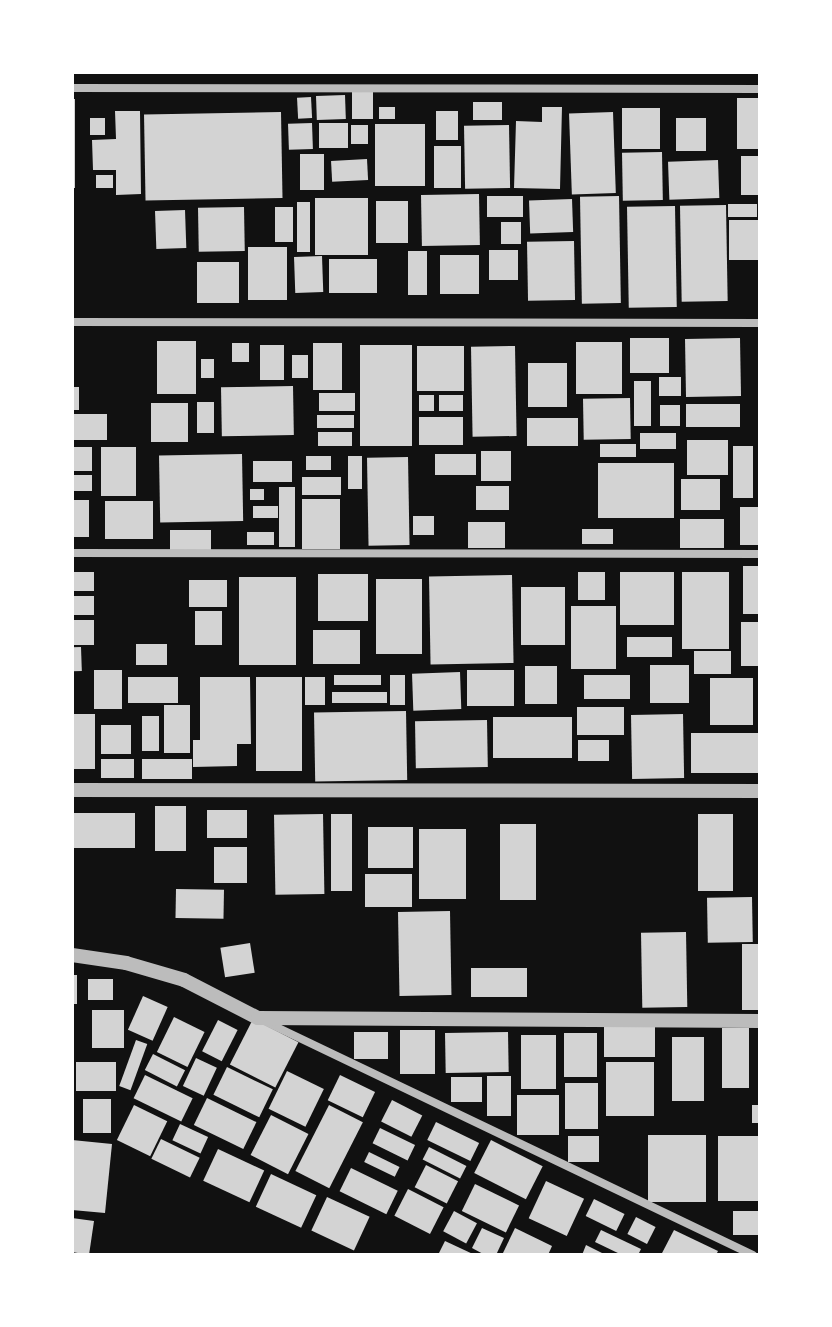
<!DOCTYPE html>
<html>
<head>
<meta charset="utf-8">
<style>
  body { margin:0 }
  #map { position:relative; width:832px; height:1327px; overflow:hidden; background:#111; font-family:"DM Sans",sans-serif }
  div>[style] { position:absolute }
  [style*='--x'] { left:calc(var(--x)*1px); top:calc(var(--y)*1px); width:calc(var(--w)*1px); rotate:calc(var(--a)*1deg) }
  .building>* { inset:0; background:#d3d3d3; transform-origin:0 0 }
  .minor>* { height:8px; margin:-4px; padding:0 4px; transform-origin:4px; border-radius:4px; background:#bcbcbc }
  .tertiary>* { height:14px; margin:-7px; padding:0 7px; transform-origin:7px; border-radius:7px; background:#bcbcbc }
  span { translate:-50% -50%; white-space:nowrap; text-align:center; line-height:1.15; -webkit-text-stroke:8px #fff; paint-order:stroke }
  .frame { position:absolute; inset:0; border:74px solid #fff; pointer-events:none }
</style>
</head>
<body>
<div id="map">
  <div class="building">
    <i style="left:352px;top:92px;width:21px;height:27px"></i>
    <i style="left:345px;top:95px;width:24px;height:29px;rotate:88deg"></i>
    <i style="left:311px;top:97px;width:21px;height:14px;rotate:87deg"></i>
    <i style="left:737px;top:98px;width:23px;height:51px"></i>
    <i style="left:72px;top:99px;width:3px;height:89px"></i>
    <i style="left:502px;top:102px;width:18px;height:29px;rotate:90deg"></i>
    <i style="left:379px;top:107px;width:16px;height:12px"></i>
    <i style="clip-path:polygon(542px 107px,562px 107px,560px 189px,514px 188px,516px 121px,542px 122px)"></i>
    <i style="left:622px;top:108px;width:38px;height:41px"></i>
    <i style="clip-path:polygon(115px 111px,140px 111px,141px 194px,116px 195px,116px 170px,93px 170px,92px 140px,116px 139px)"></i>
    <i style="left:436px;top:111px;width:22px;height:29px"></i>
    <i style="left:281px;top:112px;width:86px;height:137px;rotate:89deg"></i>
    <i style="left:613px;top:112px;width:81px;height:44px;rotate:88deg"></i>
    <i style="left:90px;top:118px;width:15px;height:17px"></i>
    <i style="left:676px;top:118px;width:30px;height:33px"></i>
    <i style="left:312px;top:123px;width:26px;height:24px;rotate:88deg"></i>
    <i style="left:319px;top:123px;width:29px;height:25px"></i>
    <i style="left:375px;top:124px;width:50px;height:62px"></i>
    <i style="left:351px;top:125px;width:17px;height:19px"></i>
    <i style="left:509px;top:125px;width:63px;height:45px;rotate:89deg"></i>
    <i style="left:434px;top:146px;width:27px;height:42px"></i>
    <i style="left:662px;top:152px;width:48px;height:40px;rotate:89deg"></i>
    <i style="left:300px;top:154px;width:24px;height:36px"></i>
    <i style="left:741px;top:156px;width:19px;height:39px"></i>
    <i style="left:367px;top:159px;width:21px;height:36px;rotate:87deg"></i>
    <i style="left:718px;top:160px;width:38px;height:50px;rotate:88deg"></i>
    <i style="left:96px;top:175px;width:17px;height:13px"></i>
    <i style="left:479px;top:194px;width:51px;height:58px;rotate:89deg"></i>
    <i style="left:487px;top:196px;width:36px;height:21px"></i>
    <i style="left:619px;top:196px;width:107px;height:39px;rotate:89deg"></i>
    <i style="left:315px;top:198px;width:53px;height:57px"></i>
    <i style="left:572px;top:199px;width:33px;height:43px;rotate:88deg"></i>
    <i style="left:376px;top:201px;width:32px;height:42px"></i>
    <i style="left:297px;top:202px;width:13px;height:50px"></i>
    <i style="left:728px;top:204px;width:29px;height:13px"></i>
    <i style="left:726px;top:205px;width:96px;height:46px;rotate:89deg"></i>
    <i style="left:675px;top:206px;width:101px;height:48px;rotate:89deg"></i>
    <i style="left:244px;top:207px;width:44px;height:46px;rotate:89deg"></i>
    <i style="left:293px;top:207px;width:35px;height:18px;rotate:90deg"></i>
    <i style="left:185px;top:210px;width:38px;height:30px;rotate:88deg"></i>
    <i style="left:729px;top:220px;width:31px;height:40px"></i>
    <i style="left:501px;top:222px;width:20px;height:22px"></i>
    <i style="left:574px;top:241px;width:59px;height:47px;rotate:89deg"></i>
    <i style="left:287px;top:247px;width:53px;height:39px;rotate:90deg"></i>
    <i style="left:489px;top:250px;width:29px;height:30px"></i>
    <i style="left:408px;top:251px;width:19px;height:44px"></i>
    <i style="left:440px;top:255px;width:39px;height:39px"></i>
    <i style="left:322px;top:256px;width:36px;height:28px;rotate:88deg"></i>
    <i style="left:329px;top:259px;width:48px;height:34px"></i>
    <i style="left:197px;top:262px;width:42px;height:41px"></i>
    <i style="left:630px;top:338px;width:39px;height:35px"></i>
    <i style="left:740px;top:338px;width:58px;height:55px;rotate:89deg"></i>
    <i style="left:157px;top:341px;width:39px;height:53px"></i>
    <i style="left:576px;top:342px;width:46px;height:52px"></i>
    <i style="left:232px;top:343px;width:17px;height:19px"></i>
    <i style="left:313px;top:343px;width:29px;height:47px"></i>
    <i style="left:260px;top:345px;width:24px;height:35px"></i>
    <i style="left:360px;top:345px;width:52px;height:101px"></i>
    <i style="left:417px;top:346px;width:47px;height:45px"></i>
    <i style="left:515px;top:346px;width:90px;height:44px;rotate:89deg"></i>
    <i style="left:292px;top:355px;width:16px;height:23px"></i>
    <i style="left:201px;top:359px;width:13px;height:19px"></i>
    <i style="left:528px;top:363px;width:39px;height:44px"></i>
    <i style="left:659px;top:377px;width:22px;height:19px"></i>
    <i style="left:634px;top:381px;width:17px;height:45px"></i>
    <i style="left:293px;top:386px;width:49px;height:72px;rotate:89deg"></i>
    <i style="left:72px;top:387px;width:7px;height:23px"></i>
    <i style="left:355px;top:393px;width:18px;height:36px;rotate:90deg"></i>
    <i style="left:419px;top:395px;width:15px;height:16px"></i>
    <i style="left:439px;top:395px;width:24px;height:16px"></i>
    <i style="left:630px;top:398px;width:41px;height:47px;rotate:89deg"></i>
    <i style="left:197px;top:402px;width:17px;height:31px"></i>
    <i style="left:188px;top:403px;width:39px;height:37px;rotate:90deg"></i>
    <i style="left:740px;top:404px;width:23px;height:54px;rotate:90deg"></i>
    <i style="left:660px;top:405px;width:20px;height:21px"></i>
    <i style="left:72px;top:414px;width:35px;height:26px"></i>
    <i style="left:317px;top:415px;width:37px;height:13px"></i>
    <i style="left:463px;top:417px;width:28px;height:44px;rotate:90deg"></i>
    <i style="left:527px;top:418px;width:51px;height:28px"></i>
    <i style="left:352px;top:432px;width:14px;height:34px;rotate:90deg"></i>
    <i style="left:640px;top:433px;width:36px;height:16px"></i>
    <i style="left:687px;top:440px;width:41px;height:35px"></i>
    <i style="left:600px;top:444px;width:36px;height:13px"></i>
    <i style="left:733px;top:446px;width:20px;height:52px"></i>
    <i style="left:72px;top:447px;width:20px;height:24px"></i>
    <i style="left:136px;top:447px;width:49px;height:35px;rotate:90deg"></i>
    <i style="left:481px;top:451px;width:30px;height:30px"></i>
    <i style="left:242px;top:454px;width:67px;height:83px;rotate:89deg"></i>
    <i style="left:476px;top:454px;width:21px;height:41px;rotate:90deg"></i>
    <i style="left:306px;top:456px;width:25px;height:14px"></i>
    <i style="left:348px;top:456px;width:14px;height:33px"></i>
    <i style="left:408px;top:457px;width:88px;height:41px;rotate:89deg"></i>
    <i style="left:253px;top:461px;width:39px;height:21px"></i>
    <i style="left:674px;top:463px;width:55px;height:76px;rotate:90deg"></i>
    <i style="left:72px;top:475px;width:20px;height:16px"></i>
    <i style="left:302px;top:477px;width:39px;height:18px"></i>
    <i style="left:720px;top:479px;width:31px;height:39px;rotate:90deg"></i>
    <i style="left:476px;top:486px;width:33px;height:24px"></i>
    <i style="left:279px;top:487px;width:16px;height:60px"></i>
    <i style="left:250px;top:489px;width:14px;height:11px"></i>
    <i style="left:302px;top:499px;width:38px;height:50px"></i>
    <i style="left:72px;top:500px;width:17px;height:37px"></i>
    <i style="left:153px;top:501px;width:38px;height:48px;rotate:90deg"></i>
    <i style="left:253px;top:506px;width:25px;height:12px"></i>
    <i style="left:740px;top:507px;width:20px;height:38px"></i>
    <i style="left:413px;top:516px;width:21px;height:19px"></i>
    <i style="left:680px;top:519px;width:44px;height:29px"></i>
    <i style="left:468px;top:522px;width:37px;height:26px"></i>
    <i style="left:613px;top:529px;width:15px;height:31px;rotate:90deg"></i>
    <i style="left:170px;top:530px;width:41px;height:21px"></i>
    <i style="left:274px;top:532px;width:13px;height:27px;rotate:90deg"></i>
    <i style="left:743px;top:566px;width:17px;height:48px"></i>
    <i style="left:72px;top:572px;width:22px;height:19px"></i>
    <i style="left:605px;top:572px;width:28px;height:27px;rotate:90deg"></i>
    <i style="left:674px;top:572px;width:53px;height:54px;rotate:90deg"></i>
    <i style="left:682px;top:572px;width:47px;height:77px"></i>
    <i style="left:368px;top:574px;width:47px;height:50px;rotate:90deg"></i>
    <i style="left:512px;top:575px;width:88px;height:83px;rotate:89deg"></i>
    <i style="left:239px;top:577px;width:57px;height:88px"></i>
    <i style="left:376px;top:579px;width:46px;height:75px"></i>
    <i style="left:189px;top:580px;width:38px;height:27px"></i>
    <i style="left:521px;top:587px;width:44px;height:58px"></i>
    <i style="left:72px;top:596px;width:22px;height:19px"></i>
    <i style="left:616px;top:606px;width:63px;height:45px;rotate:90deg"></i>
    <i style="left:195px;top:611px;width:27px;height:34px"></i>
    <i style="left:72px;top:620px;width:22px;height:25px"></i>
    <i style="left:741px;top:622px;width:19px;height:44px"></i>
    <i style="left:360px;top:630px;width:34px;height:47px;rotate:90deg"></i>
    <i style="left:672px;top:637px;width:20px;height:45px;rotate:90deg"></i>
    <i style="left:167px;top:644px;width:21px;height:31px;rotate:90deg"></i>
    <i style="left:81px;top:647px;width:24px;height:9px;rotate:88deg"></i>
    <i style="left:731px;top:651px;width:23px;height:37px;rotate:90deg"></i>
    <i style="left:650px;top:665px;width:39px;height:38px"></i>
    <i style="left:525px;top:666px;width:32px;height:38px"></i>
    <i style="left:122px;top:670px;width:39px;height:28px;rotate:90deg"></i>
    <i style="left:467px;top:670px;width:47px;height:36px"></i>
    <i style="left:460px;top:672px;width:37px;height:48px;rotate:88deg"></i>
    <i style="left:334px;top:675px;width:47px;height:10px"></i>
    <i style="left:390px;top:675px;width:15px;height:30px"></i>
    <i style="left:630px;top:675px;width:24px;height:46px;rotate:90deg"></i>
    <i style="left:128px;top:677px;width:50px;height:26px"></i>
    <i style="clip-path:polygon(200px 677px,250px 677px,251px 744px,237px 744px,237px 766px,193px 767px,193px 740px,200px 740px)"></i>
    <i style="left:256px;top:677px;width:46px;height:94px"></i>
    <i style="left:305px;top:677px;width:20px;height:28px"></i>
    <i style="left:753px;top:678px;width:47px;height:43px;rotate:90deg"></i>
    <i style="left:387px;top:692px;width:11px;height:55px;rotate:90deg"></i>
    <i style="left:164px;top:705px;width:26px;height:48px"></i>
    <i style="left:624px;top:707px;width:28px;height:47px;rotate:90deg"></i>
    <i style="left:406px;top:711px;width:69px;height:92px;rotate:89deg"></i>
    <i style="left:72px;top:714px;width:23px;height:55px"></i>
    <i style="left:683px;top:714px;width:64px;height:52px;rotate:89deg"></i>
    <i style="left:159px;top:716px;width:35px;height:17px;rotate:90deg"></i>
    <i style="left:572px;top:717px;width:41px;height:79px;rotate:90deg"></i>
    <i style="left:487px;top:720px;width:47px;height:72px;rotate:89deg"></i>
    <i style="left:101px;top:725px;width:30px;height:29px"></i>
    <i style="left:760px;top:733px;width:40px;height:69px;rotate:90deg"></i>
    <i style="left:578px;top:740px;width:31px;height:21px"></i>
    <i style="left:101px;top:759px;width:33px;height:19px"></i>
    <i style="left:192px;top:759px;width:20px;height:50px;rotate:90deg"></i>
    <i style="left:155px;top:806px;width:31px;height:45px"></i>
    <i style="left:207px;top:810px;width:40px;height:28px"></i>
    <i style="left:72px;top:813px;width:63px;height:35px"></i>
    <i style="left:323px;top:814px;width:80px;height:49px;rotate:89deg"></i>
    <i style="left:331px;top:814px;width:21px;height:77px"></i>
    <i style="left:698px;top:814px;width:35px;height:77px"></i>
    <i style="left:500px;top:824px;width:36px;height:76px"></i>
    <i style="left:413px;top:827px;width:41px;height:45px;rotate:90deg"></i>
    <i style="left:419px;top:829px;width:47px;height:70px"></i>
    <i style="left:214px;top:847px;width:33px;height:36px"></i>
    <i style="left:365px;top:874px;width:47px;height:33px"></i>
    <i style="left:176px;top:889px;width:48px;height:29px;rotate:1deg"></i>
    <i style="left:752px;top:897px;width:45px;height:45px;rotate:89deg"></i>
    <i style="left:450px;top:911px;width:84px;height:52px;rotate:89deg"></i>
    <i style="left:686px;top:932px;width:75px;height:45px;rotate:89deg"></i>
    <i style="left:250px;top:943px;width:30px;height:30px;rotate:81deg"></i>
    <i style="left:742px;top:944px;width:18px;height:66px"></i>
    <i style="left:471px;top:968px;width:56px;height:29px"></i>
    <i style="left:72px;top:975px;width:5px;height:29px"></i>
    <i style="left:88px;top:979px;width:25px;height:21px"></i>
    <i style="left:143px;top:996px;width:27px;height:37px;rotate:24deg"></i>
    <i style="left:92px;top:1010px;width:32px;height:38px"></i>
    <i style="left:174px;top:1017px;width:34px;height:39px;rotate:26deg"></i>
    <i style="left:253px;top:1019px;width:51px;height:51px;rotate:27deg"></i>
    <i style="left:218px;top:1020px;width:22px;height:35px;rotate:27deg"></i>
    <i style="left:604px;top:1027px;width:51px;height:30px"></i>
    <i style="left:722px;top:1028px;width:27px;height:60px"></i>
    <i style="left:400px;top:1030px;width:35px;height:44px"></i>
    <i style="left:354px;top:1032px;width:34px;height:27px"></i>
    <i style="left:508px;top:1032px;width:40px;height:63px;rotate:89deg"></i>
    <i style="left:597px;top:1033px;width:44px;height:33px;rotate:90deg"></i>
    <i style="left:556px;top:1035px;width:54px;height:35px;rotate:90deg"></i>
    <i style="left:672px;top:1037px;width:32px;height:64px"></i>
    <i style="left:136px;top:1040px;width:12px;height:49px;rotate:20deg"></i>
    <i style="left:153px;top:1054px;width:36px;height:18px;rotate:27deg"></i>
    <i style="left:196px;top:1058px;width:23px;height:31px;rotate:25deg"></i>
    <i style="left:76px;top:1062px;width:40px;height:29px"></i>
    <i style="left:606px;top:1062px;width:48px;height:54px"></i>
    <i style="left:227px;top:1067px;width:51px;height:31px;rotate:26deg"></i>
    <i style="left:287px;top:1071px;width:41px;height:42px;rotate:26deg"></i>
    <i style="left:145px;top:1075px;width:53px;height:26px;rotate:26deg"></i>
    <i style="left:340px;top:1075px;width:39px;height:28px;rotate:26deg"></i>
    <i style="left:487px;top:1076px;width:24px;height:40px"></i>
    <i style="left:451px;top:1077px;width:31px;height:25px"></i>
    <i style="left:598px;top:1083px;width:46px;height:33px;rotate:90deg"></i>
    <i style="left:517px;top:1095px;width:42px;height:40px"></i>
    <i style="left:207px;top:1098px;width:55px;height:30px;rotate:26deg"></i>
    <i style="left:83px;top:1099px;width:28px;height:34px"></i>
    <i style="left:392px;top:1100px;width:34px;height:24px;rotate:27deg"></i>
    <i style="left:134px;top:1105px;width:37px;height:39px;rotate:26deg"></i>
    <i style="left:329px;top:1105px;width:38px;height:74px;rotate:27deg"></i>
    <i style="left:752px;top:1105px;width:8px;height:18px"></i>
    <i style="left:271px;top:1115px;width:42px;height:45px;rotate:27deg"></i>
    <i style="left:436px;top:1122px;width:48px;height:20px;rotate:26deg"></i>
    <i style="left:180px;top:1124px;width:31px;height:18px;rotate:25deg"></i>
    <i style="left:380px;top:1128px;width:39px;height:17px;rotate:26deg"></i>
    <i style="left:648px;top:1135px;width:58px;height:67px"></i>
    <i style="left:568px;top:1136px;width:31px;height:26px"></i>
    <i style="left:718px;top:1136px;width:42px;height:65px"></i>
    <i style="left:161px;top:1139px;width:43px;height:22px;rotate:26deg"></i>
    <i style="clip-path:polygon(72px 1140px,112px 1144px,105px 1213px,72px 1210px)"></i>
    <i style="left:491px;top:1140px;width:58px;height:37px;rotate:27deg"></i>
    <i style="left:429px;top:1147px;width:42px;height:14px;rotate:27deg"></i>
    <i style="left:218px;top:1149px;width:51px;height:35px;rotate:25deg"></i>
    <i style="left:369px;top:1152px;width:34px;height:11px;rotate:26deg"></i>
    <i style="left:426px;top:1165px;width:36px;height:25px;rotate:27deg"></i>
    <i style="left:351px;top:1168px;width:52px;height:26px;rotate:26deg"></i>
    <i style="left:271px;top:1174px;width:50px;height:36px;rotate:25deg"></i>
    <i style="left:546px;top:1181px;width:42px;height:41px;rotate:25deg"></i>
    <i style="left:475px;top:1184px;width:49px;height:30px;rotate:26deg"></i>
    <i style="left:408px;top:1189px;width:40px;height:30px;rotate:27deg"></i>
    <i style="left:327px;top:1197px;width:47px;height:37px;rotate:25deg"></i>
    <i style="left:594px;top:1199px;width:34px;height:19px;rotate:26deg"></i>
    <i style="left:454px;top:1211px;width:26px;height:23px;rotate:28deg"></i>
    <i style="left:760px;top:1211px;width:24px;height:27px;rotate:90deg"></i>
    <i style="left:636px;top:1217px;width:22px;height:19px;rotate:27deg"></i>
    <i style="clip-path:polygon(72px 1218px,94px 1221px,89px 1255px,72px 1252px)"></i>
    <i style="clip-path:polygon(482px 1228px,504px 1238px,496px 1255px,485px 1255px,472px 1248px)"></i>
    <i style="clip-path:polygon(515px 1228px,552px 1246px,548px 1255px,502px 1255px)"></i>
    <i style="clip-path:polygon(601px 1230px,641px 1249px,638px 1255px,622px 1255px,595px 1242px)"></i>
    <i style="clip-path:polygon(674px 1230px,718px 1251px,716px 1255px,661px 1255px)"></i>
    <i style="clip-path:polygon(445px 1241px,475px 1255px,438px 1255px)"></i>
    <i style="clip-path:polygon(586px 1245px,606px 1255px,582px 1255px)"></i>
  </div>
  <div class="minor">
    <i style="--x:72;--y:88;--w:688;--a:0.08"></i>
    <i style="--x:72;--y:322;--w:688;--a:0.08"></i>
    <i style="--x:72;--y:553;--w:688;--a:0.08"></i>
    <i style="--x:266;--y:1022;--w:540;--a:25.57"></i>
  </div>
  <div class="tertiary">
    <i style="--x:72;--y:790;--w:688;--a:0.08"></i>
    <i style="--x:72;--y:955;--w:55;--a:8.4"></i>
    <i style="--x:126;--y:963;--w:60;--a:16.3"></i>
    <i style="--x:184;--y:980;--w:83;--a:27.2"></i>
    <i style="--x:258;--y:1018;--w:502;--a:0.34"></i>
  </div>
  <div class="frame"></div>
</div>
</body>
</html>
